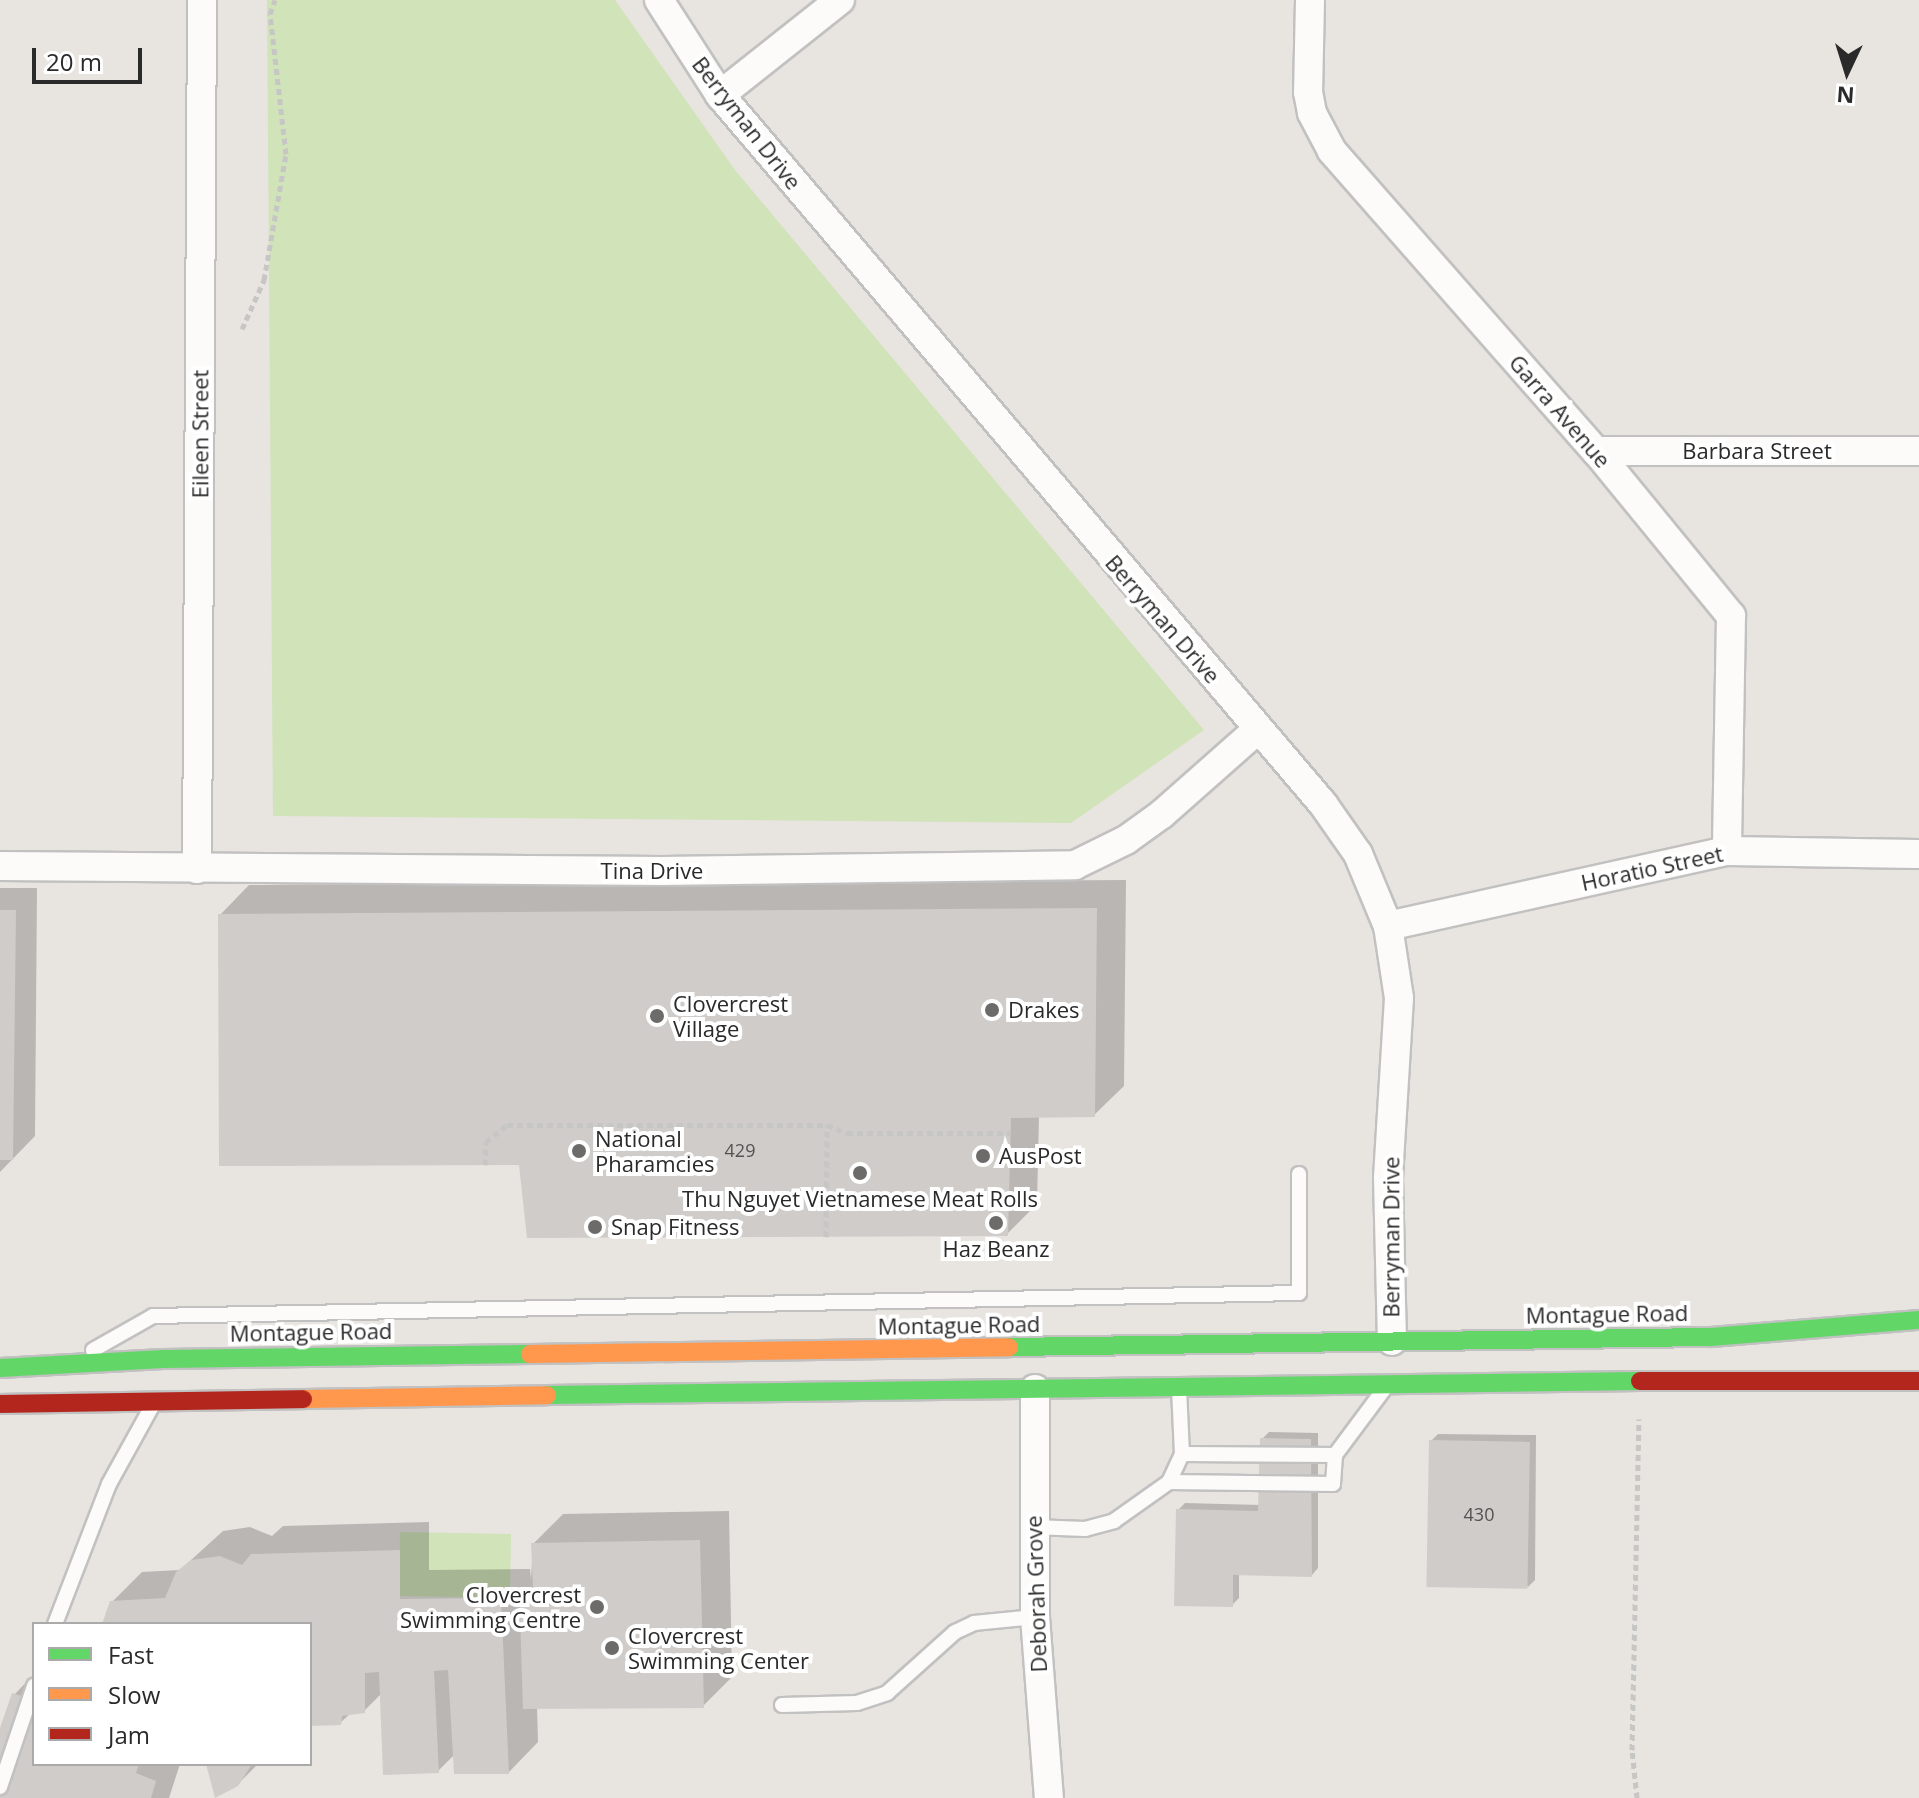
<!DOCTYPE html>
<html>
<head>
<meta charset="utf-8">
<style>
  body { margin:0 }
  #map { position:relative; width:1919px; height:1798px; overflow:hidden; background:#e8e4e0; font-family:"Open Sans",sans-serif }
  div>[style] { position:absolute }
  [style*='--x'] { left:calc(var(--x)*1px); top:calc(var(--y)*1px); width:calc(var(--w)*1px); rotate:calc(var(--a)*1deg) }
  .green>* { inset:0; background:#d0e3b9; transform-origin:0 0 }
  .shadow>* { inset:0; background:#0003 }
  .building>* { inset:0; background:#cfccc9; transform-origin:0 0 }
  .path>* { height:5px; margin-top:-2.5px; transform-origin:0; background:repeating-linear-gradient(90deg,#c6c6c5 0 6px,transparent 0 10px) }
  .roads { filter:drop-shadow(2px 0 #c2c1c1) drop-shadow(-2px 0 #c2c1c1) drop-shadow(0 2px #c2c1c1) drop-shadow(0 -2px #c2c1c1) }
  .lane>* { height:14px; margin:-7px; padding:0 7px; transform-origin:7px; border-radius:7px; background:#fcfbfa }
  .street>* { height:28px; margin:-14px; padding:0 14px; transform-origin:14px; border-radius:14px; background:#fcfbfa }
  .fast>* { height:18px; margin:-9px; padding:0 9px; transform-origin:9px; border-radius:9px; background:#63d668 }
  .slow>* { height:18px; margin:-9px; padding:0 9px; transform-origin:9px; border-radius:9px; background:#ff974d }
  .jam>* { height:18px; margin:-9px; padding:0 9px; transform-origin:9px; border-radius:9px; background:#b3261e }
  .dots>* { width:22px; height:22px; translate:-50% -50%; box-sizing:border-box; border:4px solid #fff; border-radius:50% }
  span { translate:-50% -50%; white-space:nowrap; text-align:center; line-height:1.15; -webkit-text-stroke:8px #fff; paint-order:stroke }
  .number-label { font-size:18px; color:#545352 }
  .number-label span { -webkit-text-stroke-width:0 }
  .street-label { font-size:22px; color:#2a2a2a }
  .poi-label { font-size:22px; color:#2a2a2a }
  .left { translate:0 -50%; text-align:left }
  .right { translate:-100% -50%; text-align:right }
  .legend { position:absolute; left:32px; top:1622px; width:280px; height:144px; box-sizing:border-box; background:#fff; border:2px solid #aaa; margin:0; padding:10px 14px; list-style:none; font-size:24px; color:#2a2a2a }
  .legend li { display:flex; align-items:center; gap:16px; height:40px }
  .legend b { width:40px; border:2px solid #aaa }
  .north { position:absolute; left:1807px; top:32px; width:80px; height:80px; -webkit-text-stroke:6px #fff; paint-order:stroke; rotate:184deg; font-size:22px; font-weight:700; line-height:32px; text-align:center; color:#2a2a2a }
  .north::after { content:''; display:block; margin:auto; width:28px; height:36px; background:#2a2a2a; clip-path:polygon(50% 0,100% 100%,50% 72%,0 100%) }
  .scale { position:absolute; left:32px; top:48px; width:110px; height:36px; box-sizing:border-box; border:4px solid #2a2a2a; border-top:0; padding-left:10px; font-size:24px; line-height:28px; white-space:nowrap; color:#2a2a2a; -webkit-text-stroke:6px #fff; paint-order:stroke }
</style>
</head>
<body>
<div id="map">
  <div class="green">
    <i style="clip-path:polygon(267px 0,615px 0,735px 170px,1204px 730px,1071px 823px,273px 816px)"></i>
    <i style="left:511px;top:1534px;width:64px;height:111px;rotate:91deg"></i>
  </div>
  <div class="shadow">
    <i style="clip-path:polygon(1126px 880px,1124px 1086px,1094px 1115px,1039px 1115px,1037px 1204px,1007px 1234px,521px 1163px,220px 915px,249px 885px)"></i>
    <i style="clip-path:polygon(0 888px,37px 888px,35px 1136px,0 1172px)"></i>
    <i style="clip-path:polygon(1269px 1432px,1318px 1433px,1318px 1568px,1312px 1575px,1239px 1573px,1239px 1598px,1232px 1605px,1178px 1510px,1185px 1503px,1260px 1505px,1262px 1439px)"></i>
    <i style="clip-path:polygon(1438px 1434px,1536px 1435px,1535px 1580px,1528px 1587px,1431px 1441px)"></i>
    <i style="clip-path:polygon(729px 1511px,732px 1677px,703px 1706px,537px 1707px,538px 1742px,509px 1772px,455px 1754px,438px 1771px,382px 1693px,364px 1711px,351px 1713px,340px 1723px,310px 1724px,310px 1624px,104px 1624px,112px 1602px,142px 1572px,180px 1570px,223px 1531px,250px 1527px,272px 1536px,283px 1526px,429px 1522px,429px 1570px,530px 1569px,531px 1579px,533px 1544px,563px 1514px)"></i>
    <i style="clip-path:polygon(34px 1674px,34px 1764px,180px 1764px,169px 1798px,0 1798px,0 1734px,14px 1695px)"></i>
    <i style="clip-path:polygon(208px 1764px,258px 1764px,237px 1785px)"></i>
  </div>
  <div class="building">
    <i style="clip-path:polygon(1097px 908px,1095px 1117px,1011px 1118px,1008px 1236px,527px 1238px,519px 1165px,219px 1166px,218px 914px)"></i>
    <i style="clip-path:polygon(0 910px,16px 910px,13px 1160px,0 1160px)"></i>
    <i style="clip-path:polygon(1260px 1438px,1311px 1439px,1312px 1577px,1233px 1575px,1233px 1607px,1174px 1606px,1176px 1509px,1258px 1511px)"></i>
    <i style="left:1429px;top:1440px;width:101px;height:147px;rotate:1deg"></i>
    <i style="clip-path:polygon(700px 1540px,704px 1708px,523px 1709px,519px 1587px,533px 1588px,531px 1543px)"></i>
    <i style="clip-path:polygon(400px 1550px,400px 1599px,501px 1598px,509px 1774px,454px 1774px,448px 1670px,434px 1671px,439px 1773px,383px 1775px,379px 1672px,365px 1673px,365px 1713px,342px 1716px,341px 1725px,310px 1726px,310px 1624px,102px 1624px,110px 1601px,165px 1598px,176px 1572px,191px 1560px,220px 1556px,242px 1565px,251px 1554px)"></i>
    <i style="clip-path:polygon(12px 1693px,34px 1700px,34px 1764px,139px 1764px,136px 1773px,156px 1781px,151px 1798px,0 1798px,0 1728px)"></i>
    <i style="clip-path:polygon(206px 1764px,252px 1764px,238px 1786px,215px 1798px)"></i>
  </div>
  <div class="path">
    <i style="--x:242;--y:329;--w:54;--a:-65.8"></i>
    <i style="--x:264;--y:280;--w:128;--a:-80.1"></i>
    <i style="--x:286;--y:154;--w:141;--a:-96.5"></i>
    <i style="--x:270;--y:14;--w:15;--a:-70"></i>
    <i style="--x:485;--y:1165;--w:23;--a:-88"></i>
    <i style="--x:486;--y:1142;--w:27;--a:-39"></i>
    <i style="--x:507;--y:1125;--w:320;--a:0"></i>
    <i style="--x:827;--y:1125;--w:22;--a:22"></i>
    <i style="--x:847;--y:1133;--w:163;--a:0"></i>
    <i style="--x:826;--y:1237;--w:112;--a:-89.5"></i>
    <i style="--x:1637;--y:1798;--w:48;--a:-95.9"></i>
    <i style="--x:1632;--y:1750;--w:331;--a:-88.8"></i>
  </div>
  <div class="roads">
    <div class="lane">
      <i style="--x:93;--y:1350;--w:69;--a:-29.5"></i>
      <i style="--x:153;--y:1316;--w:1146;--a:-1.15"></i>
      <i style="--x:1299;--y:1293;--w:119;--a:-90"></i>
      <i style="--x:1179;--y:1388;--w:66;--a:87.4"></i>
      <i style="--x:1182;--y:1454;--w:153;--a:0.4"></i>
      <i style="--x:1169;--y:1482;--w:31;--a:-65"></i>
      <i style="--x:1033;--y:1527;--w:52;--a:2.2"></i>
      <i style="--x:1085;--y:1529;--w:30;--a:-15"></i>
      <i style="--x:1114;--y:1521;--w:67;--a:-35.3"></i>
      <i style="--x:1169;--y:1482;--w:164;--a:0.7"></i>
      <i style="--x:1333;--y:1484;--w:29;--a:-86"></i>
      <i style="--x:1335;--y:1455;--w:84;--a:-53.3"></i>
      <i style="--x:55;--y:1624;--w:150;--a:-68.9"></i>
      <i style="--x:109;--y:1484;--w:89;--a:-61.1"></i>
      <i style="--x:782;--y:1705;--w:75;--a:-1.5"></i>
      <i style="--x:857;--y:1703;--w:32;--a:-18"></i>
      <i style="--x:887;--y:1693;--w:91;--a:-41.9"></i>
      <i style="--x:955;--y:1632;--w:21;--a:-25"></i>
      <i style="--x:974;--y:1623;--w:61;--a:-5.6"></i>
      <i style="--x:0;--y:1787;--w:107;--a:-71.4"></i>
    </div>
    <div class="street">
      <i style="--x:659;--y:0;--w:113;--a:57.3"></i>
      <i style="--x:720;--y:95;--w:931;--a:49.62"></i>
      <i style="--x:1323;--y:804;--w:61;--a:55"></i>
      <i style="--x:1358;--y:854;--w:78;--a:67.4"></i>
      <i style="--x:1388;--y:926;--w:73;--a:81.3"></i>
      <i style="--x:1399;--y:998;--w:180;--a:93.5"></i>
      <i style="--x:1388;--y:1178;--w:163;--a:88.6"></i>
      <i style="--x:1310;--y:0;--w:92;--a:91.2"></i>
      <i style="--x:1308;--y:92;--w:21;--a:79"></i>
      <i style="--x:1312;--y:113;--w:43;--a:62.2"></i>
      <i style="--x:1332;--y:151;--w:400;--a:48.7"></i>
      <i style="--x:1596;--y:451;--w:213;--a:50.7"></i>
      <i style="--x:1731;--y:616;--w:235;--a:91"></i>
      <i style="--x:720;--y:95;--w:153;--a:-38.4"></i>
      <i style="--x:1596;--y:451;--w:323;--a:0"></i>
      <i style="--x:0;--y:866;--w:662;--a:0.43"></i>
      <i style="--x:662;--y:871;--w:413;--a:-0.8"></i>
      <i style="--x:1075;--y:865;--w:57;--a:-26.1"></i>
      <i style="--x:1126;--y:840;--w:44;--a:-35.8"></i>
      <i style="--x:1162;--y:814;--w:128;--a:-41.5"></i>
      <i style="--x:197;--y:869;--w:869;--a:-89.67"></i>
      <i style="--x:1388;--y:926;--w:347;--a:-12.5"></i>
      <i style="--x:1727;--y:851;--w:192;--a:0.9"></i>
      <i style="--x:1035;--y:1389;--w:228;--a:90"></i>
      <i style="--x:1035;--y:1617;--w:182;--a:85.6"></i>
    </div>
    <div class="fast">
      <i style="--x:1009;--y:1347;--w:702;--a:-0.82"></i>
      <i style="--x:1711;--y:1337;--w:209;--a:-4.7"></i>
      <i style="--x:0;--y:1368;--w:163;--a:-3.2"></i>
      <i style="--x:163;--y:1359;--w:367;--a:-0.8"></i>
      <i style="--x:547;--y:1395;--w:1093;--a:-0.73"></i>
    </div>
    <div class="slow">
      <i style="--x:530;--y:1354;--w:479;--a:-0.8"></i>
      <i style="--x:303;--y:1399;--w:244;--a:-0.9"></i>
    </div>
    <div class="jam">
      <i style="--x:1640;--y:1381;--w:279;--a:0"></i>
      <i style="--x:0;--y:1404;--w:303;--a:-0.9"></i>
    </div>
  </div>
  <div class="dots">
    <i style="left:992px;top:1010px;background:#6c6b6a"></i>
    <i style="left:657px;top:1016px;background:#6c6b6a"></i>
    <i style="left:579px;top:1151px;background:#6c6b6a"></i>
    <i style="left:983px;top:1156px;background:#6c6b6a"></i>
    <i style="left:860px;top:1173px;background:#6c6b6a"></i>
    <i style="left:996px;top:1223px;background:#6c6b6a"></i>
    <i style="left:595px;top:1227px;background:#6c6b6a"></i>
    <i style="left:597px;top:1607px;background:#6c6b6a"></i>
    <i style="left:612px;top:1648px;background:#6c6b6a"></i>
  </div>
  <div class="number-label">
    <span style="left:740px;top:1150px">429</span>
    <span style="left:1479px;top:1514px">430</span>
  </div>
  <div class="street-label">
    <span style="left:747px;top:123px;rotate:52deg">Berryman Drive</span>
    <span style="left:1560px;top:411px;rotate:49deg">Garra Avenue</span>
    <span style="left:200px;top:434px;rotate:-90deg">Eileen Street</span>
    <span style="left:1757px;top:451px">Barbara Street</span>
    <span style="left:1163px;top:619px;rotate:49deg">Berryman Drive</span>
    <span style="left:1652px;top:868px;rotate:-12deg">Horatio Street</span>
    <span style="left:652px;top:871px">Tina Drive</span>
    <span style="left:1391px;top:1237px;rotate:-90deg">Berryman Drive</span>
    <span style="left:1607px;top:1314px;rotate:-1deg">Montague Road</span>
    <span style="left:959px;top:1325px;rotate:-1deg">Montague Road</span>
    <span style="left:311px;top:1332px;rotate:-1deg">Montague Road</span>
    <span style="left:1036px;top:1594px;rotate:-92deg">Deborah Grove</span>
  </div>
  <div class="poi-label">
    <span class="left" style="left:673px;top:1016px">Clovercrest<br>Village</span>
    <span class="left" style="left:1008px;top:1010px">Drakes</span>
    <span class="left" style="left:595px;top:1151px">National<br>Pharamcies</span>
    <span class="left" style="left:999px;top:1156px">AusPost</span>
    <span style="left:860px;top:1199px">Thu Nguyet Vietnamese Meat Rolls</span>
    <span class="left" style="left:611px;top:1227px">Snap Fitness</span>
    <span style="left:996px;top:1249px">Haz Beanz</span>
    <span class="right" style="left:581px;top:1607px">Clovercrest<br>Swimming Centre</span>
    <span class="left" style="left:628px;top:1648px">Clovercrest<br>Swimming Center</span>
  </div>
  <ul class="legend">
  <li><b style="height:10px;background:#63d668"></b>Fast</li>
  <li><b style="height:10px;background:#ff974d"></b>Slow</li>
  <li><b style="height:10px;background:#b3261e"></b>Jam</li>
  </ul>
  <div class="north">N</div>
  <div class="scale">20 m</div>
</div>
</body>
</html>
